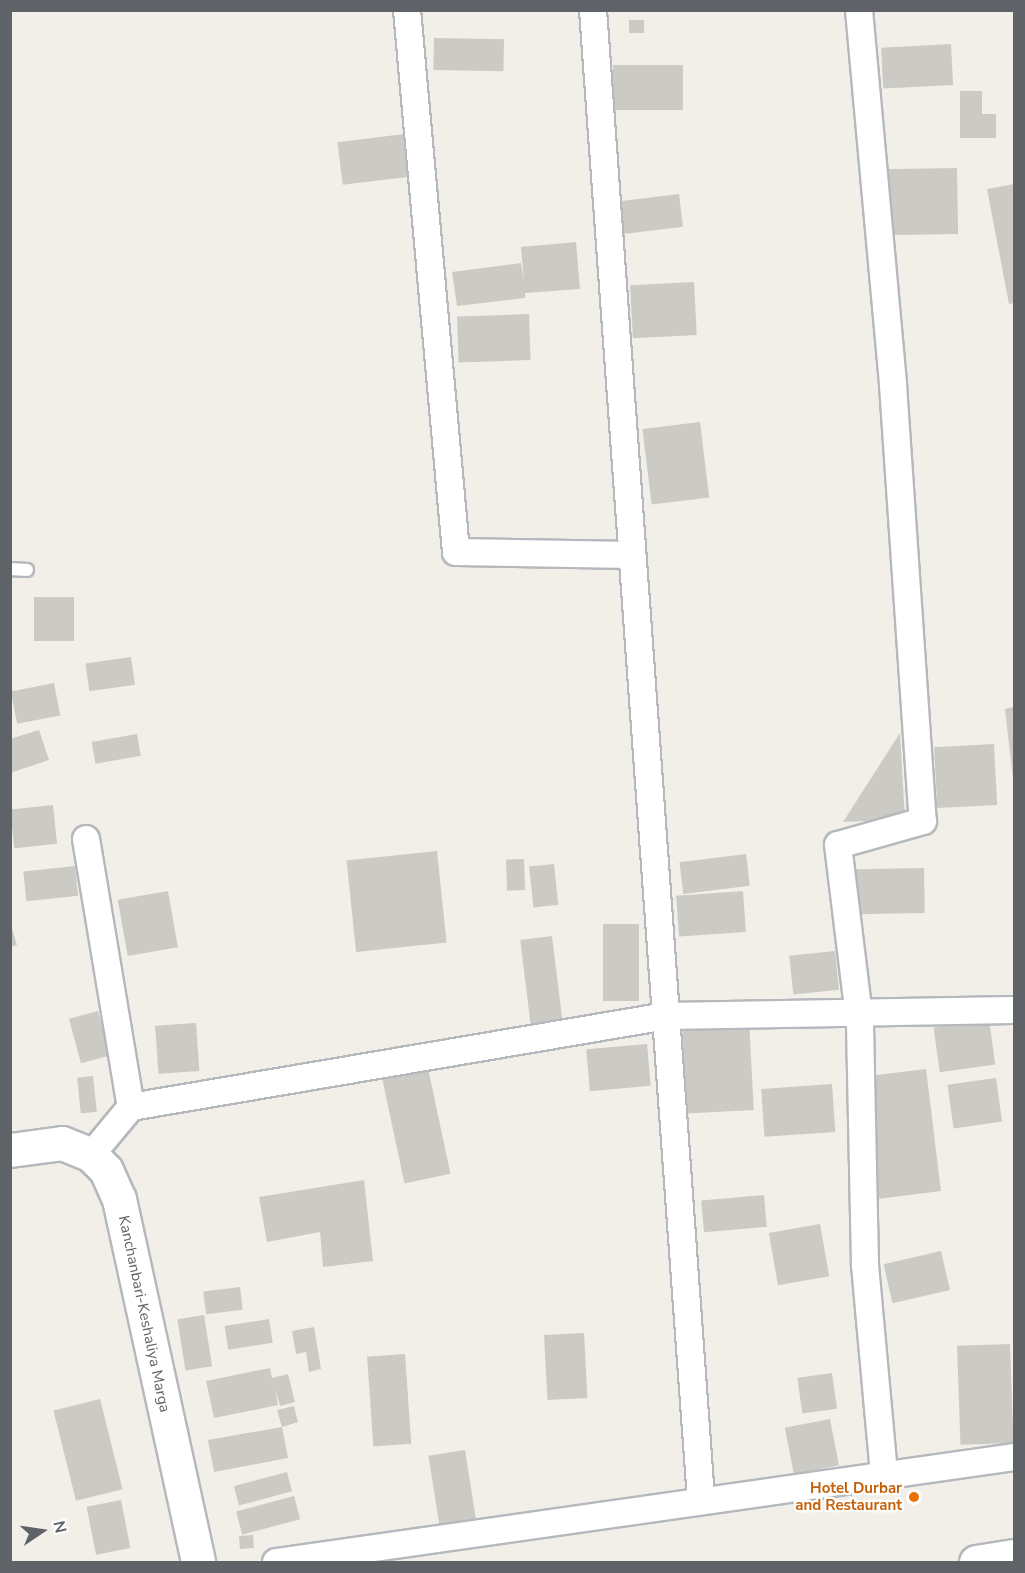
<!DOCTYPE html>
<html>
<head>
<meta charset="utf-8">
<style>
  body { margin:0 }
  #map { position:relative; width:1025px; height:1573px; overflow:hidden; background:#f1efe8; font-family:"Nunito Sans",sans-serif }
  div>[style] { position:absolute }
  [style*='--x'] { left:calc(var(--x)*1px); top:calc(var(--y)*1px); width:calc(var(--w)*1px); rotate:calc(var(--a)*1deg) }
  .building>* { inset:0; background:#cccac5; transform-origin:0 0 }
  .roads { filter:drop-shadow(2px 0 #b5b8bc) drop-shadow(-2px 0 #b5b8bc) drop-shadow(0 2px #b5b8bc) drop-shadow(0 -2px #b5b8bc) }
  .lane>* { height:12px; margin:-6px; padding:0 6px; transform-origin:6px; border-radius:6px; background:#fff }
  .street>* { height:26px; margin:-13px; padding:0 13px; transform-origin:13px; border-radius:13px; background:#fff }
  .secondary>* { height:33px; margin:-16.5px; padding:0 16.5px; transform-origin:16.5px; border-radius:16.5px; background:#fff }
  .dots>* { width:16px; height:16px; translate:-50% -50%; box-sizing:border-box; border:3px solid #fff; border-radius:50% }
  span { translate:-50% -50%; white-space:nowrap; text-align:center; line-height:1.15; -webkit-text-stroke:4.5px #fff; paint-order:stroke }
  .street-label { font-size:15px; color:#5f6368 }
  .food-label { font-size:15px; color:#c56008; font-weight:700 }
  .right { translate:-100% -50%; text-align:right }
  .frame { position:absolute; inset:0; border:12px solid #5f6368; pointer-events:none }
  .north { position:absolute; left:12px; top:1501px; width:60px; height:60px; -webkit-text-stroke:4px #fff; paint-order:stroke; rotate:77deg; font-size:16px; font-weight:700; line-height:24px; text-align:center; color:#5f6368 }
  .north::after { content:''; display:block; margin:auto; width:21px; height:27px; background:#5f6368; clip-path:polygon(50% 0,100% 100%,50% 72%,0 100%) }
</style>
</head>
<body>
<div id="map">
  <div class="building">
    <i style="left:629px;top:20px;width:15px;height:13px"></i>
    <i style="left:434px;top:38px;width:70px;height:32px;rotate:1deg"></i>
    <i style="left:951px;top:44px;width:41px;height:70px;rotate:87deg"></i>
    <i style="left:683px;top:65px;width:45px;height:70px;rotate:90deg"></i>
    <i style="clip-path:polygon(960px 91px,982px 91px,982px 114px,996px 114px,996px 138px,960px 138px)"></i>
    <i style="left:404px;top:134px;width:43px;height:67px;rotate:83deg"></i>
    <i style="left:957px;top:168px;width:66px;height:75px;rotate:89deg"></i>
    <i style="clip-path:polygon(1014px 184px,1014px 303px,1009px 304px,987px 189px)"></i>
    <i style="left:679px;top:194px;width:33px;height:60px;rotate:83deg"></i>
    <i style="clip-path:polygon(576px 242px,580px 289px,525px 293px,525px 298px,457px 306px,452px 272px,521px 263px,524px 281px,521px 247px)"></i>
    <i style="left:694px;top:282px;width:53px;height:64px;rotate:87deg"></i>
    <i style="left:529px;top:314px;width:46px;height:72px;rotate:88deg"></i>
    <i style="left:700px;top:422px;width:76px;height:58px;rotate:83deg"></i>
    <i style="left:34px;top:597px;width:40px;height:44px"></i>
    <i style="left:131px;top:657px;width:28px;height:46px;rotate:82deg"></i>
    <i style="left:54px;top:683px;width:33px;height:44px;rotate:79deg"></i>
    <i style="clip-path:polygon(1014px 707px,1014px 778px,1013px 778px,1005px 709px)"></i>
    <i style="clip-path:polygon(39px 730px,49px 760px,10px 773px,10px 739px)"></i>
    <i style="clip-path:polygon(900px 733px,905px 819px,843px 822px)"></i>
    <i style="left:137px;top:734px;width:22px;height:46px;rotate:80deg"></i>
    <i style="left:994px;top:744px;width:61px;height:60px;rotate:87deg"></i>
    <i style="left:53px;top:805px;width:39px;height:43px;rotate:84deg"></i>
    <i style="left:437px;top:851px;width:92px;height:91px;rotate:84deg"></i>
    <i style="left:746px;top:854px;width:32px;height:67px;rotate:83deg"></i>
    <i style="left:524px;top:859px;width:31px;height:18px;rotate:88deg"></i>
    <i style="left:554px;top:864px;width:41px;height:25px;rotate:84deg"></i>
    <i style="left:75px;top:866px;width:30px;height:52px;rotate:84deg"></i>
    <i style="left:924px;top:868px;width:45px;height:68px;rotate:89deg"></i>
    <i style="left:168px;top:891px;width:57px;height:51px;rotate:80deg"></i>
    <i style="left:743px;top:891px;width:41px;height:67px;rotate:86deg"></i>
    <i style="clip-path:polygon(10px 922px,17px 945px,10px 947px)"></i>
    <i style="left:603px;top:924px;width:36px;height:77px"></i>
    <i style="left:552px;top:936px;width:88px;height:32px;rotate:83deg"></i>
    <i style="left:835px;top:951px;width:39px;height:46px;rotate:84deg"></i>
    <i style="left:98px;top:1011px;width:46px;height:30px;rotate:75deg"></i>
    <i style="left:749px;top:1019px;width:91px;height:67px;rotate:87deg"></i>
    <i style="left:989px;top:1020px;width:45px;height:56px;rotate:82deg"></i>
    <i style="left:196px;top:1023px;width:48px;height:41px;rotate:86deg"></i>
    <i style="left:647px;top:1044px;width:42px;height:61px;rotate:85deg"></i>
    <i style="left:428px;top:1068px;width:108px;height:47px;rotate:78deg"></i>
    <i style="left:926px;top:1069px;width:123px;height:62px;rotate:83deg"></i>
    <i style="left:93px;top:1076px;width:36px;height:16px;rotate:84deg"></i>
    <i style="left:996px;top:1078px;width:44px;height:49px;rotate:82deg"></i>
    <i style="left:832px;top:1084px;width:48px;height:71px;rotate:86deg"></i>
    <i style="clip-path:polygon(364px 1180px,373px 1261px,323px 1267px,320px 1232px,267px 1242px,259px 1197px)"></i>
    <i style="left:764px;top:1195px;width:32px;height:63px;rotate:85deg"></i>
    <i style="left:820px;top:1224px;width:53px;height:52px;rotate:80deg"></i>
    <i style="left:941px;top:1251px;width:40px;height:59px;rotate:77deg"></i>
    <i style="left:240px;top:1287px;width:23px;height:37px;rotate:83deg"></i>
    <i style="left:204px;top:1315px;width:52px;height:27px;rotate:81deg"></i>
    <i style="left:269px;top:1319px;width:24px;height:45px;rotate:81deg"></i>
    <i style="clip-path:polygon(314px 1327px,321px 1369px,309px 1372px,306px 1352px,296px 1354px,292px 1331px)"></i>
    <i style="left:584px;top:1333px;width:65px;height:40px;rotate:87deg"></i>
    <i style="left:1010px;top:1344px;width:99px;height:53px;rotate:88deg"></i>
    <i style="left:405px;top:1354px;width:90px;height:38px;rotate:86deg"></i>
    <i style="clip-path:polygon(270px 1368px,272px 1378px,288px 1374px,295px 1402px,280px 1406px,275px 1389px,278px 1405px,214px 1418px,206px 1381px)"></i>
    <i style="left:832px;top:1373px;width:36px;height:35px;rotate:82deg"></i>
    <i style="left:100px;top:1399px;width:93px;height:48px;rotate:76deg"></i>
    <i style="clip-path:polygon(294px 1406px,298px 1422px,282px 1427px,288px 1458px,214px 1472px,208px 1440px,282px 1427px,277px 1410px)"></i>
    <i style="left:830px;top:1419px;width:47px;height:46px;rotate:79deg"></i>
    <i style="left:465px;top:1450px;width:69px;height:37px;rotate:81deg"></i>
    <i style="left:287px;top:1472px;width:20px;height:55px;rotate:75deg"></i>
    <i style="left:294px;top:1496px;width:24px;height:60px;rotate:75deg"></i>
    <i style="left:121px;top:1500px;width:49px;height:35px;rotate:79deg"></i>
    <i style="left:253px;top:1535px;width:13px;height:14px;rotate:86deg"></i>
  </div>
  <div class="roads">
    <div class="lane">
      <i style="--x:10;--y:569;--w:17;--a:3"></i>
    </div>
    <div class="street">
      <i style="--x:407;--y:10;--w:544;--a:84.83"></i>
      <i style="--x:456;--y:552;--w:176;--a:1"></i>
      <i style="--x:593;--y:10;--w:1494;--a:85.85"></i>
      <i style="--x:859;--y:10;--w:377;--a:84.8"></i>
      <i style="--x:893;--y:385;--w:437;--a:86.1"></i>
      <i style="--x:923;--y:821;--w:88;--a:164.2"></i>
      <i style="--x:838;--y:845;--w:181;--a:83"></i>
      <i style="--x:860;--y:1025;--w:240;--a:88.8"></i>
      <i style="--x:865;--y:1265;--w:211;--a:84.8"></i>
      <i style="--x:86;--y:839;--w:272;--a:80.5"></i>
      <i style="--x:91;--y:1155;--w:62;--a:-50.2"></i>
      <i style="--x:131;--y:1107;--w:543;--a:-9.65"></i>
      <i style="--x:666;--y:1016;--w:348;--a:-1"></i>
      <i style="--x:276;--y:1562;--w:745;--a:-8.1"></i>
    </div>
    <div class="secondary">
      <i style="--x:10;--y:1150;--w:52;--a:-7.7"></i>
      <i style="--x:62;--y:1143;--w:31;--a:22"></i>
      <i style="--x:91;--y:1155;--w:21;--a:45"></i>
      <i style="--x:106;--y:1170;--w:32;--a:66"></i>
      <i style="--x:119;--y:1199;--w:371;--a:77.7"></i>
      <i style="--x:976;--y:1562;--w:38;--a:-9"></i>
    </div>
  </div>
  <div class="dots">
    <i style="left:914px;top:1497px;background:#e8710a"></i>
  </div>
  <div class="street-label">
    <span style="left:144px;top:1314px;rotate:78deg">Kanchanbari-Keshaliya Marga</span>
  </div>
  <div class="food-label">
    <span class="right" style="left:902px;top:1497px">Hotel Durbar<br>and Restaurant</span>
  </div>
  <div class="frame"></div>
  <div class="north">N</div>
</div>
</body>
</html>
